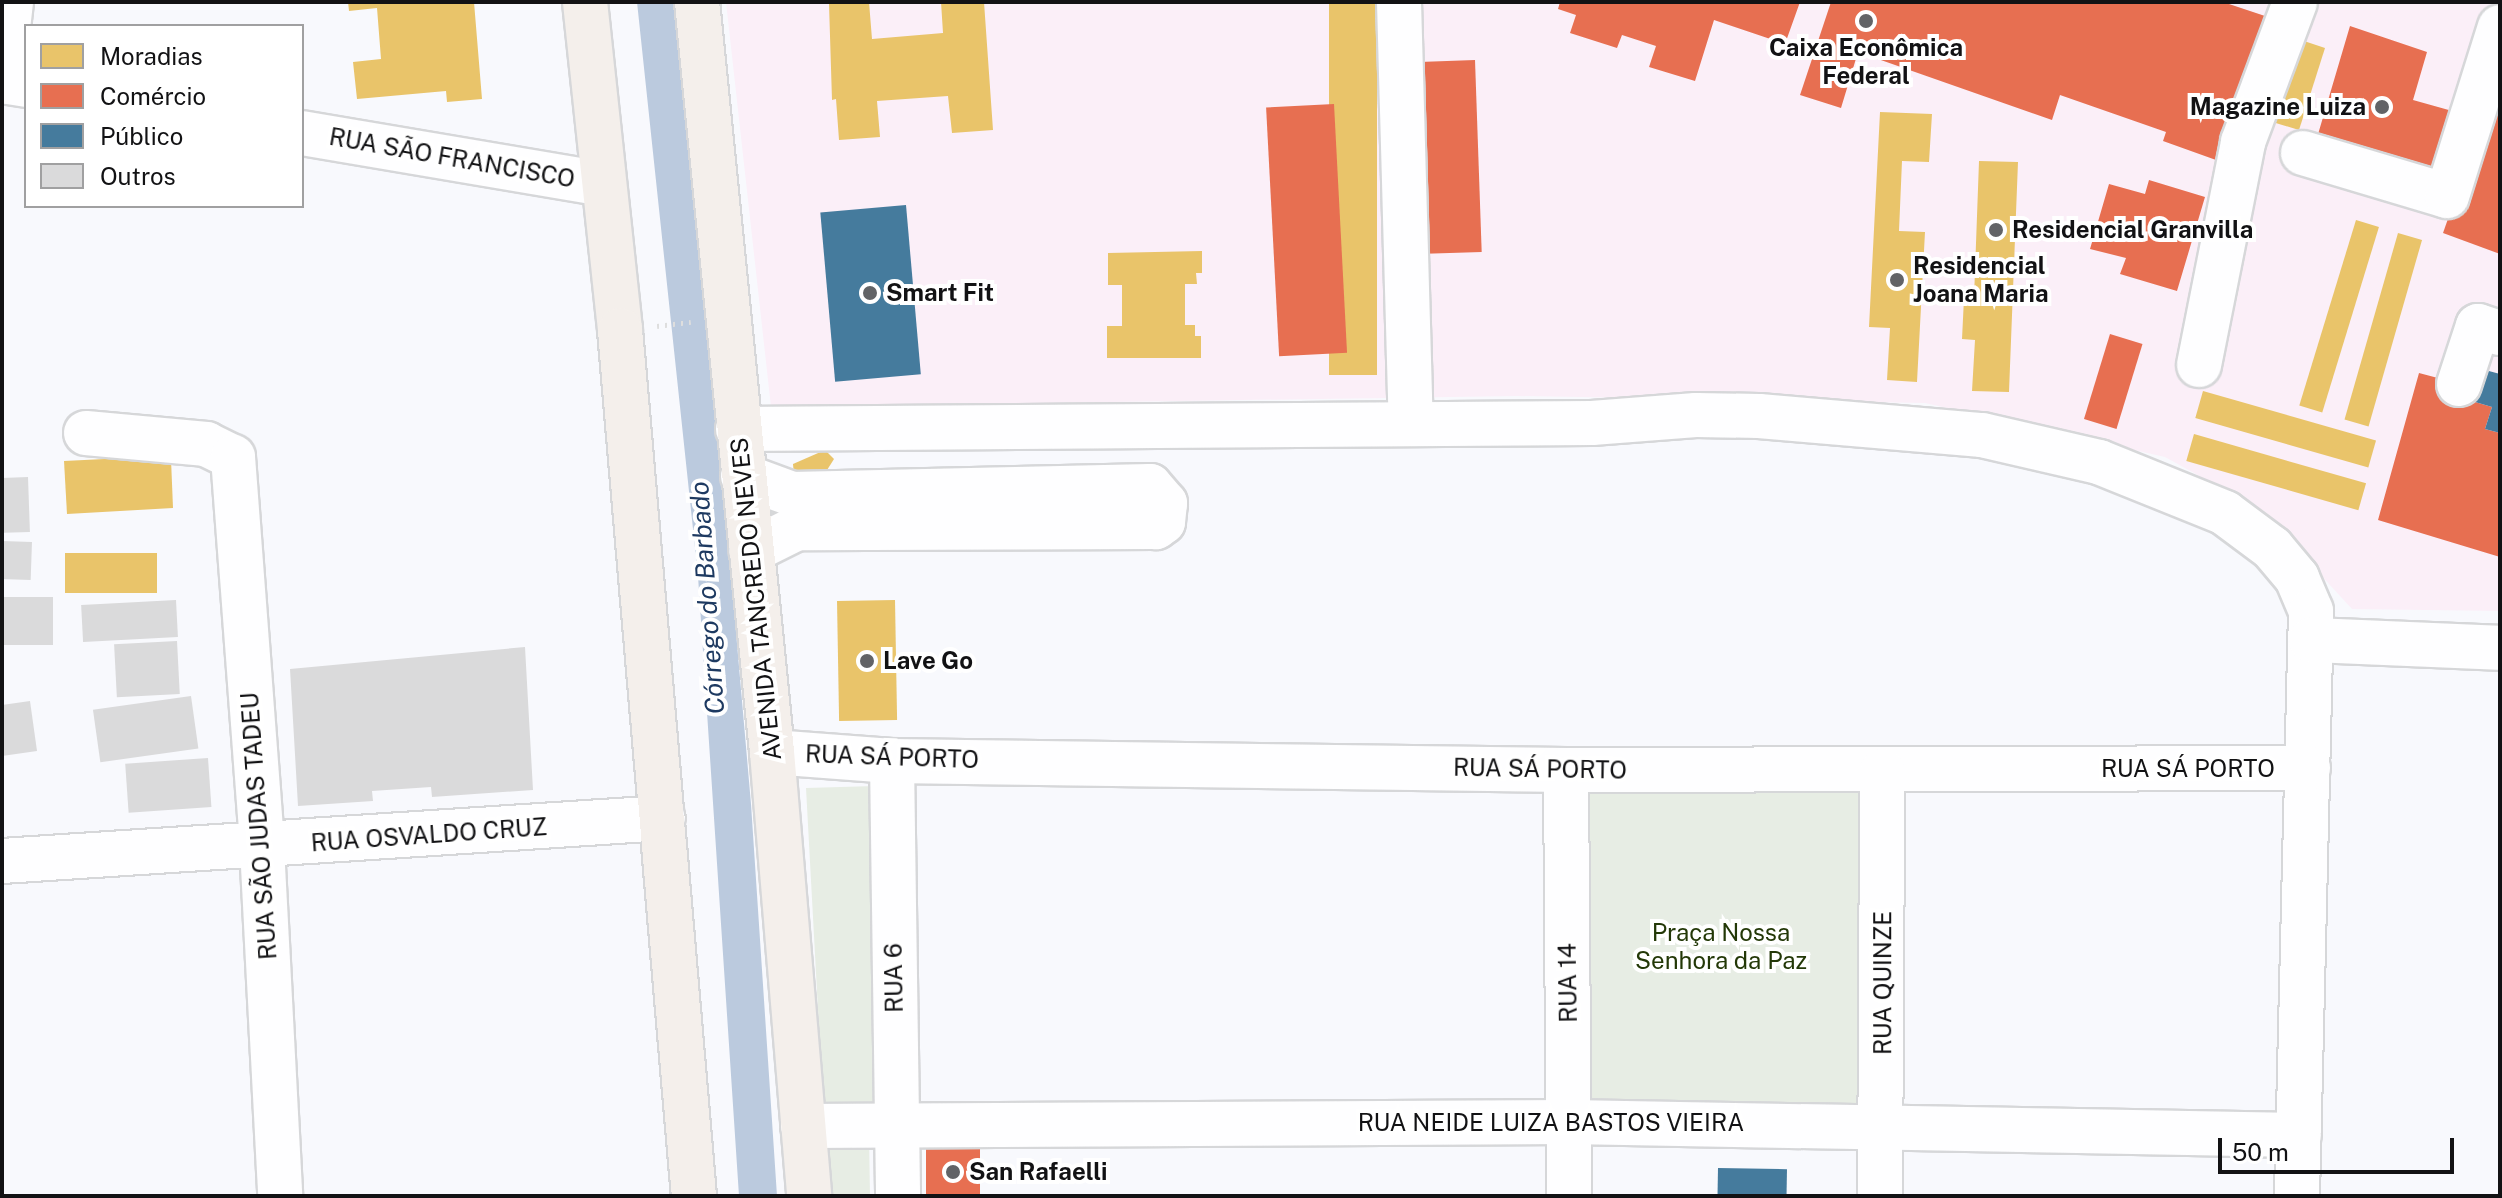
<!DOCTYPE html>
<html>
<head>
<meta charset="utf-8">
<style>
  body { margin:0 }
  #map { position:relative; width:2502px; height:1198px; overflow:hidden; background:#f8f9fd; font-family:"Public Sans",sans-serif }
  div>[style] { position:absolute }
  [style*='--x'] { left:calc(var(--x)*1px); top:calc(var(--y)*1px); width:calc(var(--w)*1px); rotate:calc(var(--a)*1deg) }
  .commercial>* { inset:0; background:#fbeff8 }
  .green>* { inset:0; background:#e7ede4; transform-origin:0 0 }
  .water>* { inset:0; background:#bbcade }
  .homes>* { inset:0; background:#e9c46a; transform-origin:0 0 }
  .shops>* { inset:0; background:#e76f51; transform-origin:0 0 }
  .public>* { inset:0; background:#457b9d; transform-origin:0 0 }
  .building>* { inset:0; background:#dadadb; transform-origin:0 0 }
  .path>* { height:5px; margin-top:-2.5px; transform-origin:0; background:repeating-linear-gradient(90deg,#dedede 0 2px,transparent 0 8px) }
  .roads { filter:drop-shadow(2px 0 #d6d7d9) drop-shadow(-2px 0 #d6d7d9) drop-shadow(0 2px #d6d7d9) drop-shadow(0 -2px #d6d7d9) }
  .minor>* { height:44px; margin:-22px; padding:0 22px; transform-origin:22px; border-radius:22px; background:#fefeff }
  .major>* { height:44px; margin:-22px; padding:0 22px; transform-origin:22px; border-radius:22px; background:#f4efeb }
  .dots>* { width:22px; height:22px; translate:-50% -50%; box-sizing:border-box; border:4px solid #fff; border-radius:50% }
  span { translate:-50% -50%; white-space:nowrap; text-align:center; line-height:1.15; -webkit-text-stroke:8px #fff; paint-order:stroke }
  .poi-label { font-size:24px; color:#121214; font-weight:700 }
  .right { translate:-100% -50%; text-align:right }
  .left { translate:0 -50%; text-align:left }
  .street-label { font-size:24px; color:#121214 }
  .park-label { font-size:24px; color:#233807 }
  .water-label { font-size:26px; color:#1e3a61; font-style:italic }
  .frame { position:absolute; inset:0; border:4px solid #121214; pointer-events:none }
  .legend { position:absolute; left:24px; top:24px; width:280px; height:184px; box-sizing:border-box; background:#fff; border:2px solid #a0a0a1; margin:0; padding:10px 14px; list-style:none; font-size:24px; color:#121214 }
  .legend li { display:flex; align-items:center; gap:16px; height:40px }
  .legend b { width:40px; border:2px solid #a0a0a1 }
  .scale { position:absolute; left:2218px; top:1138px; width:236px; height:36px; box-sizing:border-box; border:4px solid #121214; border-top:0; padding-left:10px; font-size:24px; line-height:28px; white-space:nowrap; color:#121214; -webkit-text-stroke:6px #fff; paint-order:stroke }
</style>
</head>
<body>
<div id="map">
  <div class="commercial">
    <i style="clip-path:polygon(726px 2px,2500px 2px,2500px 611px,2352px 609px,2261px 510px,2165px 457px,1925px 403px,1517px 396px,771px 407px)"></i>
  </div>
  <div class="green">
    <i style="left:1576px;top:780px;width:293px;height:334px"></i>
    <i style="clip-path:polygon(875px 786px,875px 1105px,823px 1102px,806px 788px)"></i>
    <i style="clip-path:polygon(812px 1134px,869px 1136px,870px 1196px,818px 1196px)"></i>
  </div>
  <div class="water">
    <i style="clip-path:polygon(637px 2px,681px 2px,751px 804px,777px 1196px,739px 1196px,698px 576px)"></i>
  </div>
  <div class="homes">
    <i style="clip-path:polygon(348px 2px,474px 2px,482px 99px,447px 102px,446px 91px,357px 99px,353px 62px,381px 59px,377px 8px,349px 11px)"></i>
    <i style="clip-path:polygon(869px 2px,872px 39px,943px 33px,941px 2px,984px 2px,993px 130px,952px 133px,948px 96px,877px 101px,880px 137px,839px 140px,836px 99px,832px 100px,829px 4px)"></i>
    <i style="left:1329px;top:2px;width:48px;height:373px"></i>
    <i style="clip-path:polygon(2292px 37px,2325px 48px,2299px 130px,2233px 110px)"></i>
    <i style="clip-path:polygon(1880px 112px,1932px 114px,1929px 162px,1902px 161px,1899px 231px,1925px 232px,1917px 382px,1887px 380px,1890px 328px,1869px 327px)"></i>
    <i style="clip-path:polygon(1979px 161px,2018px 162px,2009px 392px,1972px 391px,1975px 340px,1962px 339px,1964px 298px,1974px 298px)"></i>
    <i style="left:2356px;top:220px;width:24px;height:194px;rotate:17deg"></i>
    <i style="left:2398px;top:233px;width:25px;height:194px;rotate:16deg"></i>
    <i style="clip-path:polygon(1202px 251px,1202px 273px,1196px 273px,1197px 284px,1185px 284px,1185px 325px,1195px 325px,1195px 336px,1201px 336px,1201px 358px,1107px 358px,1107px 326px,1122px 326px,1122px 285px,1108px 285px,1108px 253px)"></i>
    <i style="left:2203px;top:391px;width:180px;height:28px;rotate:16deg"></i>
    <i style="left:2194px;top:434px;width:179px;height:28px;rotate:16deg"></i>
    <i style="clip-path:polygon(825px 450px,834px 459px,817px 486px,795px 486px,793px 464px)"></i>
    <i style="clip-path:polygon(145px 457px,171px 459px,173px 508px,67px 514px,64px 461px)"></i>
    <i style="left:65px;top:553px;width:92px;height:40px"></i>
    <i style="left:895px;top:600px;width:120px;height:58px;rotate:89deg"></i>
  </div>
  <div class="shops">
    <i style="clip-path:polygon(1560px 2px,1800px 2px,1785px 44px,1714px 20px,1695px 81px,1649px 67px,1656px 46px,1622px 35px,1617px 48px,1570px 33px,1576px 15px,1558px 9px)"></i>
    <i style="clip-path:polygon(1831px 2px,2223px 2px,2265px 16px,2216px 160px,2163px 141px,2166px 132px,2060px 95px,2052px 120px,1858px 52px,1841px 108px,1800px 95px)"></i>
    <i style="clip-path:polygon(2350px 26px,2427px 52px,2413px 100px,2463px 114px,2444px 177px,2316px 141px)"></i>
    <i style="left:1475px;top:60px;width:192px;height:56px;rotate:88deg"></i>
    <i style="clip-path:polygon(2500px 71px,2500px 254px,2443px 233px)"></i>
    <i style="left:1334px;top:104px;width:249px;height:68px;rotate:87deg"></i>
    <i style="clip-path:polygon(2149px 180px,2205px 197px,2177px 291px,2120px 274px,2126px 258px,2090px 249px,2109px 184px,2145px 194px)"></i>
    <i style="left:2110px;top:334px;width:34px;height:89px;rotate:17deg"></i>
    <i style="clip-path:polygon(2419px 373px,2468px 386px,2465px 399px,2492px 407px,2485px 429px,2500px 433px,2500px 557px,2378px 520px)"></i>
    <i style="left:980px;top:1148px;width:48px;height:54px;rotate:90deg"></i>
  </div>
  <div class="public">
    <i style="left:906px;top:205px;width:170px;height:86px;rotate:85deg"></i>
    <i style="clip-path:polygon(2474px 367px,2500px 374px,2500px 433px,2485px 429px,2492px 407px,2465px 399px)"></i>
    <i style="left:1718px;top:1168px;width:69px;height:28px;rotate:1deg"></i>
  </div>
  <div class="building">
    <i style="left:28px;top:477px;width:55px;height:26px;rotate:88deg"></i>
    <i style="left:2px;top:541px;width:30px;height:38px;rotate:2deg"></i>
    <i style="left:53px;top:597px;width:48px;height:51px;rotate:90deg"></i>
    <i style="left:176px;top:600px;width:37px;height:95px;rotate:87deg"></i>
    <i style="left:177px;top:641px;width:53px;height:63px;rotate:87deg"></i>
    <i style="clip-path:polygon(525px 647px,533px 790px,432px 797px,431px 787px,372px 791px,373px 801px,298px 806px,290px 669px)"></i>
    <i style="left:191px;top:696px;width:53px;height:99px;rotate:82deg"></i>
    <i style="clip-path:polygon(30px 701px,37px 751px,2px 756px,2px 705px)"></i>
    <i style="left:208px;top:758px;width:49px;height:83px;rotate:86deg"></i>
  </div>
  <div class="path">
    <i style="--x:657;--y:326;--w:34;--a:-7"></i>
  </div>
  <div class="roads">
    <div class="minor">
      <i style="--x:11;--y:2;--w:80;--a:96.5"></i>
      <i style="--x:2;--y:81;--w:24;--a:9"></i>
      <i style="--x:1399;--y:2;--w:422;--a:88.4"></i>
      <i style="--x:302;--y:133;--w:304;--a:9.6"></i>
      <i style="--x:2303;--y:153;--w:150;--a:16.6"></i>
      <i style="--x:2447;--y:196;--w:177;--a:-72.6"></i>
      <i style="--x:2199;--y:365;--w:227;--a:-78.8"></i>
      <i style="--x:2243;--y:142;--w:149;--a:-69.6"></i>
      <i style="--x:2459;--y:384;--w:61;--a:-71.9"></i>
      <i style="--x:2478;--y:326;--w:23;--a:18"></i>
      <i style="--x:738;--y:429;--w:854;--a:-0.4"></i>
      <i style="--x:1592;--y:423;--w:104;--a:-4.4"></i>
      <i style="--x:1696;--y:415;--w:63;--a:0.9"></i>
      <i style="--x:1759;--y:416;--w:224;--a:4.9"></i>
      <i style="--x:1982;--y:435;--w:120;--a:13"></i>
      <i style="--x:2099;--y:462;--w:136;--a:22"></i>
      <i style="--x:2225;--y:513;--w:59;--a:36.7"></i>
      <i style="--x:2272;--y:548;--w:39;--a:50"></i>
      <i style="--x:2297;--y:578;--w:36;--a:67"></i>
      <i style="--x:2311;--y:611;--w:585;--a:91.37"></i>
      <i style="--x:86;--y:433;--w:121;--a:5.2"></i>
      <i style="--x:206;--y:444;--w:30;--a:26"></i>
      <i style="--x:233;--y:457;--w:391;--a:85.7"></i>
      <i style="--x:262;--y:847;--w:349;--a:87"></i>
      <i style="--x:743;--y:476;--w:52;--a:20.2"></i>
      <i style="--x:792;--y:494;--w:358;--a:-1.3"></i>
      <i style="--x:1150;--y:486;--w:23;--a:49"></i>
      <i style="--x:1165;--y:503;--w:19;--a:96"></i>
      <i style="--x:1163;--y:522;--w:9;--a:144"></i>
      <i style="--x:1156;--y:527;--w:359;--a:179.8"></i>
      <i style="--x:797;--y:528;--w:51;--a:153.4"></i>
      <i style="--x:2311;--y:640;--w:189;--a:2.4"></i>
      <i style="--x:772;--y:752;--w:120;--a:4.3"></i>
      <i style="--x:892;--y:761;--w:674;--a:0.77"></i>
      <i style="--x:1566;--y:770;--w:742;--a:-0.15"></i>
      <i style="--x:892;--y:761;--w:435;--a:89.2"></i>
      <i style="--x:1566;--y:770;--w:426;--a:89.6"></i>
      <i style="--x:2;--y:861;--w:662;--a:-3.72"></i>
      <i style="--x:803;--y:1126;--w:767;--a:-0.3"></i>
      <i style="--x:1570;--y:1122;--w:729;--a:1.02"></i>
      <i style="--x:1880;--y:1196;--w:425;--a:-89.7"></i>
    </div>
    <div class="major">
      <i style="--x:585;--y:2;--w:330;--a:83.9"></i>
      <i style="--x:620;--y:330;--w:869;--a:85.12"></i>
      <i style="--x:697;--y:2;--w:754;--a:84.29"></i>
      <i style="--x:772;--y:752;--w:446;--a:85.2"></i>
    </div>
  </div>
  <div class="dots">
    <i style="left:1866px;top:21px;background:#626366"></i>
    <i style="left:2382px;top:107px;background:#626366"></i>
    <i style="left:1996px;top:230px;background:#626366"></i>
    <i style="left:1897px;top:280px;background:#626366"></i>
    <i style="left:870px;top:293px;background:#626366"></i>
    <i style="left:867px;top:661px;background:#626366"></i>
    <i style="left:953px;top:1172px;background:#626366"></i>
  </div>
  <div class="poi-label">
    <span style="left:1866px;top:62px">Caixa Econômica<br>Federal</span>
    <span class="right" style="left:2366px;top:107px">Magazine Luiza</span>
    <span class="left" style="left:2012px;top:230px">Residencial Granvilla</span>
    <span class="left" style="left:1913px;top:280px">Residencial<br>Joana Maria</span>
    <span class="left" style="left:886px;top:293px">Smart Fit</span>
    <span class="left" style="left:883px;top:661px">Lave Go</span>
    <span class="left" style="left:969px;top:1172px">San Rafaelli</span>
  </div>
  <div class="street-label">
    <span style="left:452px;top:158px;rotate:10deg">RUA SÃO FRANCISCO</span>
    <span style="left:756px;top:599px;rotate:-96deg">AVENIDA TANCREDO NEVES</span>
    <span style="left:892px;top:757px;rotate:2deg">RUA SÁ PORTO</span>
    <span style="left:1540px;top:769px;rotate:1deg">RUA SÁ PORTO</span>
    <span style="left:2188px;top:769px">RUA SÁ PORTO</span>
    <span style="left:259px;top:826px;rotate:-94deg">RUA SÃO JUDAS TADEU</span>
    <span style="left:429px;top:835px;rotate:-4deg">RUA OSVALDO CRUZ</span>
    <span style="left:894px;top:978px;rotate:-91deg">RUA 6</span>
    <span style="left:1568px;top:983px;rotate:-91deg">RUA 14</span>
    <span style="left:1883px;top:983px;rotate:-90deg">RUA QUINZE</span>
    <span style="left:1551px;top:1123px">RUA NEIDE LUIZA BASTOS VIEIRA</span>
  </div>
  <div class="park-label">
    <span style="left:1721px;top:947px">Praça Nossa<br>Senhora da Paz</span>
  </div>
  <div class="water-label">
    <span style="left:707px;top:598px;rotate:-94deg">Córrego do Barbado</span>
  </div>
  <div class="frame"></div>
  <ul class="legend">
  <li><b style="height:22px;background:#e9c46a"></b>Moradias</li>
  <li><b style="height:22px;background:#e76f51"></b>Comércio</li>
  <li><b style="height:22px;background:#457b9d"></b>Público</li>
  <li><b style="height:22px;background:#dadadb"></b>Outros</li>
  </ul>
  <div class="scale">50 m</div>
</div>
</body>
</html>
